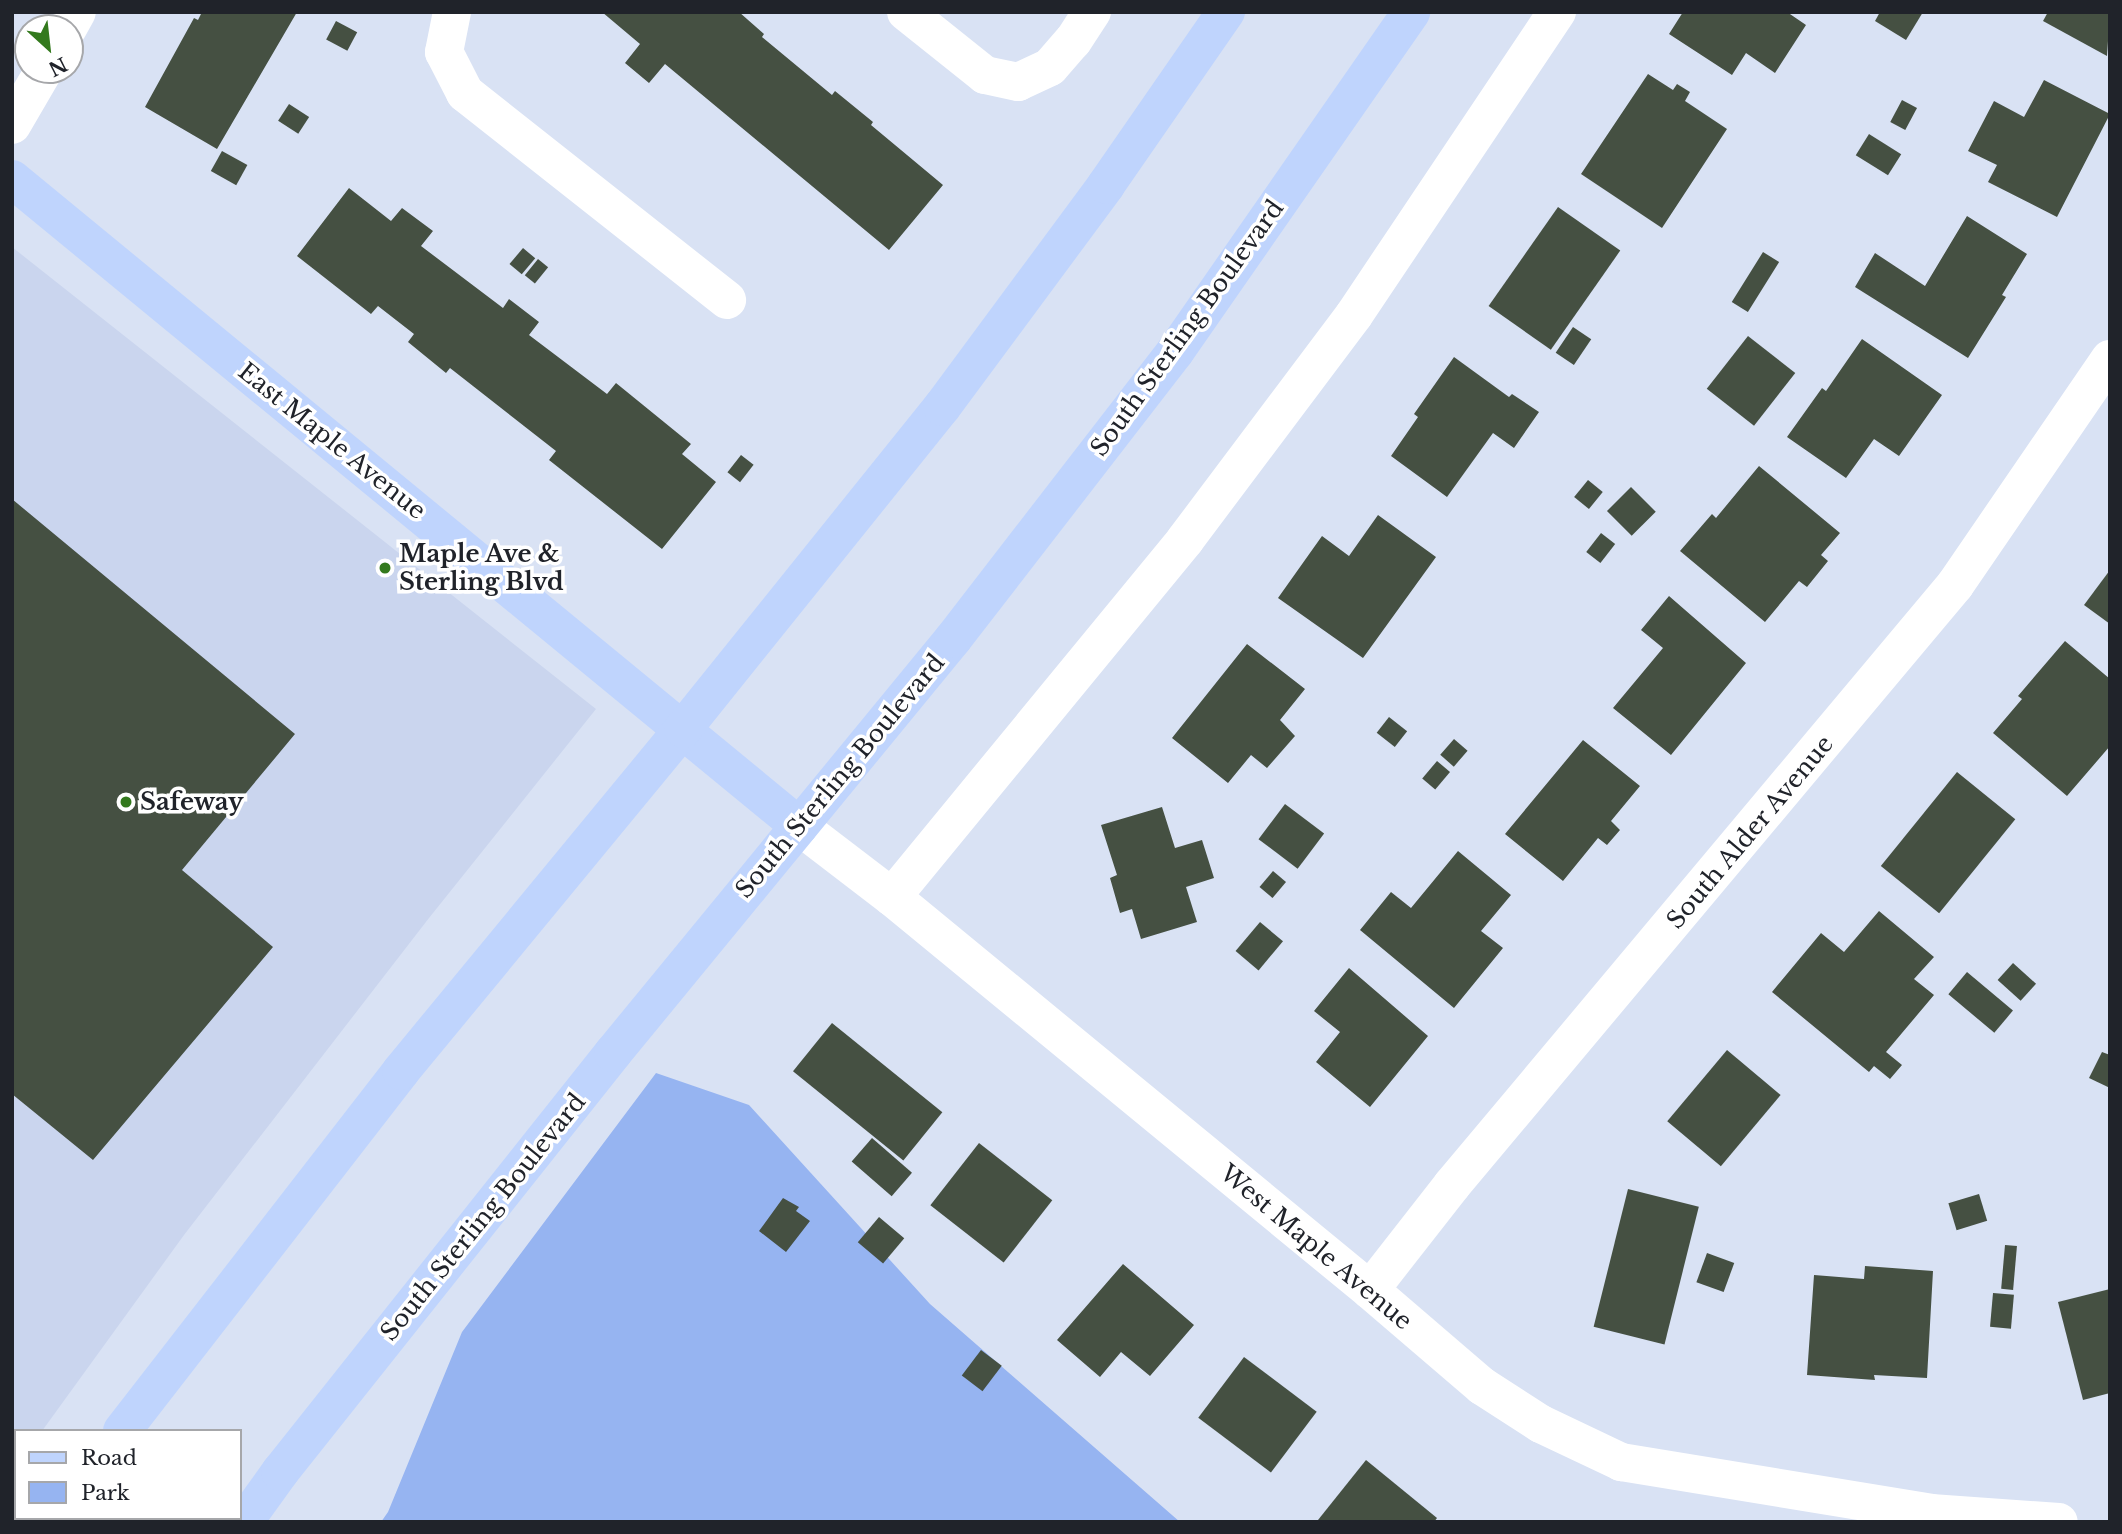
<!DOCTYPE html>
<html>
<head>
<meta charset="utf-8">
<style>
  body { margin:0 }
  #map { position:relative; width:2122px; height:1534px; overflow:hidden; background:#d9e2f4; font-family:"Libre Baskerville",serif }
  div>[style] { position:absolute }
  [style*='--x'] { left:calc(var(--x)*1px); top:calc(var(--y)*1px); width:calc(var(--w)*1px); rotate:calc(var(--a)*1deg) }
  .built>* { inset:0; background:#cad5ee }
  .green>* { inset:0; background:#96b4f1 }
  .building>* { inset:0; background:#455042; transform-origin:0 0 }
  .minor>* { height:38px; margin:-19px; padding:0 19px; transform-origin:19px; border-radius:19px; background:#fff }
  .major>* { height:38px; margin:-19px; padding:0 19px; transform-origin:19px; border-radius:19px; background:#bfd4fd }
  .dots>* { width:19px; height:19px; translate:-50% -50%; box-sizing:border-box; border:4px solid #fff; border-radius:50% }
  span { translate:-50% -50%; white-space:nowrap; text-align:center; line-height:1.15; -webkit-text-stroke:7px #fff; paint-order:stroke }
  .street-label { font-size:24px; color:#20232a }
  .poi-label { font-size:24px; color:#20232a; font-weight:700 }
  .left { translate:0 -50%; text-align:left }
  .frame { position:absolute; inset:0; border:14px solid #20232a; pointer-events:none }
  .legend { position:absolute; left:14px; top:1429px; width:228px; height:91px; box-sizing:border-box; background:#fff; border:2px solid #a6a7aa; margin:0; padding:9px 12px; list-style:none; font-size:21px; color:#20232a }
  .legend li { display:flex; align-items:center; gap:14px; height:35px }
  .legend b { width:35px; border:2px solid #a6a7aa }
  .north { position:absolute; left:14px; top:14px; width:70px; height:70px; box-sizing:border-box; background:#fff; border:2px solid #a6a7aa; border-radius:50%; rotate:153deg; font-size:19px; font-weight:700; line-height:28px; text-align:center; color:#20232a }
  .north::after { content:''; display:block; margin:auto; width:24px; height:32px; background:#33791d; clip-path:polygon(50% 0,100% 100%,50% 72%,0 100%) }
</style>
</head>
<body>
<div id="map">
  <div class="built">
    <i style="clip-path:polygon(12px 247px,596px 709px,429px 918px,184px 1235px,42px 1431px,16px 1431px,16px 1469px,12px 1474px)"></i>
  </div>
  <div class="green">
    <i style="clip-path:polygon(656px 1073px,749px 1105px,930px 1304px,1180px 1522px,381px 1522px,388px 1512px,462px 1332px)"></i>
  </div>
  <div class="building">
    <i style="clip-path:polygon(202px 12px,297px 12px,217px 149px,145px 107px,194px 18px,198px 20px)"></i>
    <i style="clip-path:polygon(602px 12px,739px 12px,764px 34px,762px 37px,832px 95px,835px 91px,873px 122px,871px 125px,943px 185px,889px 250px,665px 64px,649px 83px,625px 63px,640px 44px)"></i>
    <i style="clip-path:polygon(1683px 12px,1787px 12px,1806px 25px,1775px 73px,1746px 53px,1732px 75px,1669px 34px)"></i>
    <i style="clip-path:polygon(1880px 12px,1923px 12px,1906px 40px,1875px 21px)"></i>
    <i style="clip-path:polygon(2048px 12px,2110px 12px,2107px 56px,2043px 21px)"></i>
    <i style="left:336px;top:21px;width:24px;height:21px;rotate:28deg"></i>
    <i style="clip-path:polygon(1648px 74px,1673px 90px,1677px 84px,1690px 92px,1685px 101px,1727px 129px,1662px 228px,1581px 174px)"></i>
    <i style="clip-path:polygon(2044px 80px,2110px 114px,2057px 217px,1988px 182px,1997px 165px,1968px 151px,1994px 101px,2024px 117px)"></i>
    <i style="left:1902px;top:100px;width:17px;height:25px;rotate:28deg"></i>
    <i style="left:289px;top:104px;width:24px;height:20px;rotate:33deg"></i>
    <i style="left:1869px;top:134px;width:38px;height:25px;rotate:32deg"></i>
    <i style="left:222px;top:151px;width:29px;height:23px;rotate:29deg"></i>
    <i style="clip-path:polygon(349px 188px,391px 221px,402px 208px,433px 231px,421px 246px,503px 308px,509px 299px,539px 322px,529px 335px,607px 394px,616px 383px,691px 444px,682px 454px,716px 482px,662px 549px,549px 460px,556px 451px,450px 368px,446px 373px,408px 342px,414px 334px,378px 306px,371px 314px,297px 256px)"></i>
    <i style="left:1558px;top:207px;width:76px;height:121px;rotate:35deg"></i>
    <i style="clip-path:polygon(1967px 216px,2027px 254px,2002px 295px,2006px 297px,1968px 358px,1855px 287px,1875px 253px,1925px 286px)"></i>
    <i style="left:523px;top:248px;width:16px;height:21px;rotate:40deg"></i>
    <i style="left:1763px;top:252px;width:19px;height:59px;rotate:32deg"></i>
    <i style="left:538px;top:259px;width:13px;height:21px;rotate:39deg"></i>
    <i style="left:1573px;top:327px;width:22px;height:31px;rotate:34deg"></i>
    <i style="left:1748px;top:336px;width:60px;height:67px;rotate:38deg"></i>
    <i style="clip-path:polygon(1862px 339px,1942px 395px,1899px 456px,1874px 439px,1846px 478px,1787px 437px,1822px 388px,1826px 391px)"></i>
    <i style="clip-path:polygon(1454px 357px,1509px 397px,1512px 394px,1539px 412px,1514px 448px,1493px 433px,1447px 497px,1391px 456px,1418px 417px,1414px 414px)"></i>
    <i style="left:741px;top:455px;width:16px;height:22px;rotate:38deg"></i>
    <i style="clip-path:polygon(1759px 466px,1840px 533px,1821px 555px,1828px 561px,1807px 587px,1799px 581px,1765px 622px,1680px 551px,1712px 514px,1716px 518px)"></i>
    <i style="left:1588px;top:480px;width:19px;height:22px;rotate:39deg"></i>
    <i style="left:1631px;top:487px;width:35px;height:34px;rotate:45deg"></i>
    <i style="clip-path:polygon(12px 499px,295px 734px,182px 870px,273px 947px,93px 1160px,12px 1094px)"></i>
    <i style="clip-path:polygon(1378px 515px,1436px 557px,1363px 658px,1278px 598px,1322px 536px,1349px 556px)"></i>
    <i style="left:1601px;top:533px;width:18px;height:24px;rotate:38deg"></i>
    <i style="clip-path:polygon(2110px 570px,2110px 624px,2084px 605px)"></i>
    <i style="clip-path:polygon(1669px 596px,1746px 663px,1671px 755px,1613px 708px,1663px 648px,1641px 630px)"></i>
    <i style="clip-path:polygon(2065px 641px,2110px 679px,2110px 746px,2067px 796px,1993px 733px,2022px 699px,2018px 696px)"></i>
    <i style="clip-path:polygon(1247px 644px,1305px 689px,1280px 720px,1295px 736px,1267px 768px,1251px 755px,1228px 783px,1172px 738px)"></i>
    <i style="left:1389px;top:717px;width:23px;height:20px;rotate:38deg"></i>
    <i style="left:1454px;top:739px;width:18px;height:21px;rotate:41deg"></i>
    <i style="clip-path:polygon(1583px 740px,1640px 786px,1611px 821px,1620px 830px,1607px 845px,1598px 838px,1563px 881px,1505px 834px)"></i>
    <i style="left:1437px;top:761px;width:17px;height:23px;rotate:40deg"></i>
    <i style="left:1957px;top:772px;width:75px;height:121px;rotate:39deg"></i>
    <i style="left:1285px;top:804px;width:49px;height:44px;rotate:37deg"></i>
    <i style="clip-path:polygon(1162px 807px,1175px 848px,1202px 840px,1214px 878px,1186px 887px,1197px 922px,1141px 939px,1132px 909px,1120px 913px,1110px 878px,1117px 875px,1101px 825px)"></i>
    <i style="clip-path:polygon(1458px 851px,1511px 895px,1481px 931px,1503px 948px,1454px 1008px,1360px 930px,1391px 892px,1411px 908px)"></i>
    <i style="left:1273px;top:871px;width:17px;height:21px;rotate:40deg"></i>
    <i style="clip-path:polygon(1879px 911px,1934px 957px,1914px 979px,1934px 995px,1886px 1052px,1902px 1065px,1890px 1079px,1874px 1066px,1869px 1072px,1772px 992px,1821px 933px,1844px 952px)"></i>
    <i style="left:1260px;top:922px;width:30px;height:38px;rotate:40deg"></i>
    <i style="left:2013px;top:963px;width:31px;height:23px;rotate:42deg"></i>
    <i style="clip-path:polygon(1349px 968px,1428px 1036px,1370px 1107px,1316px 1062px,1340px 1032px,1314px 1011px)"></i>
    <i style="left:1967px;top:972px;width:60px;height:29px;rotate:40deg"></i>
    <i style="left:832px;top:1023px;width:142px;height:62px;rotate:39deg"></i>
    <i style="left:1727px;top:1050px;width:70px;height:93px;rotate:40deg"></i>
    <i style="clip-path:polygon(2102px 1052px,2110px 1055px,2110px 1088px,2089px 1078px)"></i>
    <i style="left:872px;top:1138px;width:53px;height:31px;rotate:41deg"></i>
    <i style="left:979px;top:1143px;width:93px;height:79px;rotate:38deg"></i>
    <i style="left:1628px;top:1189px;width:73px;height:142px;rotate:14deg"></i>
    <i style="left:1979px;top:1194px;width:28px;height:32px;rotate:73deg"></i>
    <i style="clip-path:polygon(783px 1198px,799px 1207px,796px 1211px,810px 1221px,786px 1252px,759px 1231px)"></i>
    <i style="left:879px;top:1217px;width:33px;height:33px;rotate:40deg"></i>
    <i style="left:2005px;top:1245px;width:12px;height:44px;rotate:5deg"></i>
    <i style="left:1707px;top:1253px;width:29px;height:31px;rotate:20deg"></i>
    <i style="clip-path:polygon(1123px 1264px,1194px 1325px,1150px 1376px,1121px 1352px,1100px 1377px,1057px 1340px)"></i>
    <i style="clip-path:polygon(1865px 1266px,1933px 1271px,1927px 1378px,1874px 1375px,1875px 1380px,1807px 1375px,1814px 1275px,1864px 1279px)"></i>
    <i style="clip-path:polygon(2110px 1289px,2110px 1393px,2083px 1400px,2058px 1302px)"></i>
    <i style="left:1993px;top:1293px;width:21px;height:34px;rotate:5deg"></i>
    <i style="left:981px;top:1350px;width:26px;height:32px;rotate:37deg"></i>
    <i style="left:1244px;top:1357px;width:91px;height:76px;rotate:37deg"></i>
    <i style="clip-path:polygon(1366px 1460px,1437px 1518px,1434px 1522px,1318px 1520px)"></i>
  </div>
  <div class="minor">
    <i style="--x:452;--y:12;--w:41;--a:101.3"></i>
    <i style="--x:444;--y:52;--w:46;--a:62.9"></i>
    <i style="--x:465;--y:93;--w:334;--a:38.3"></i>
    <i style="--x:906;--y:12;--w:101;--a:38.6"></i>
    <i style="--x:985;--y:75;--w:34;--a:12"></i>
    <i style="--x:1018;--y:82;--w:35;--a:-25"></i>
    <i style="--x:1050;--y:67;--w:35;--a:-49"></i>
    <i style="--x:1073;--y:41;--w:35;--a:-57"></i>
    <i style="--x:68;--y:28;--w:18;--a:-61"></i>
    <i style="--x:12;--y:125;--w:64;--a:-59.8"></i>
    <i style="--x:799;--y:826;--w:117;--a:37.4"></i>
    <i style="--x:892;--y:897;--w:619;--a:39.43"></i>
    <i style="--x:1370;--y:1290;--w:148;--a:40.6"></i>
    <i style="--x:1482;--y:1386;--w:70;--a:32.8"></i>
    <i style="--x:1541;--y:1424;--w:89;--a:25.4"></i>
    <i style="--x:1621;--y:1462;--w:314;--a:9.3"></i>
    <i style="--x:1931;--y:1513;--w:128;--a:4"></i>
    <i style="--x:892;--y:897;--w:462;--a:-50.6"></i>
    <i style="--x:1185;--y:540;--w:281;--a:-53.1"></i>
    <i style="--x:1354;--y:315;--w:365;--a:-56.2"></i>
    <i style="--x:1370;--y:1290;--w:133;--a:-52"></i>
    <i style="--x:1452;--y:1185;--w:783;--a:-50.03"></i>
    <i style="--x:1955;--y:585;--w:274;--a:-55.6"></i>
  </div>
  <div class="major">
    <i style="--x:12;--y:179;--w:1019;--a:39.42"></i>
    <i style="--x:122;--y:1431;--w:455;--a:-52.2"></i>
    <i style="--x:401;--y:1071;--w:443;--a:-50.5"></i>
    <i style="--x:683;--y:729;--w:413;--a:-51.2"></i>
    <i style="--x:942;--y:407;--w:276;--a:-53.5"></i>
    <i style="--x:1106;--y:185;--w:211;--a:-55.3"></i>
    <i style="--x:57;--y:1522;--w:5;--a:-53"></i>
    <i style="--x:244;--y:1522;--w:62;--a:-54.2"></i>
    <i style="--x:280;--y:1472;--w:535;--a:-51.52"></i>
    <i style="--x:613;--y:1053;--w:536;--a:-50.61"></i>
    <i style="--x:953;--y:639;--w:363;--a:-52.3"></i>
    <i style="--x:1175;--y:352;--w:414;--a:-55.2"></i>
  </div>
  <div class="dots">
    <i style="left:385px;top:568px;background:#33791d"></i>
    <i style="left:126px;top:802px;background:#33791d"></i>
  </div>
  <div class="street-label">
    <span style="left:1187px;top:328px;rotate:-54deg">South Sterling Boulevard</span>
    <span style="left:332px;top:441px;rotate:39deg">East Maple Avenue</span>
    <span style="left:840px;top:776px;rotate:-50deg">South Sterling Boulevard</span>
    <span style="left:1750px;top:832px;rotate:-50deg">South Alder Avenue</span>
    <span style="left:483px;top:1217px;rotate:-51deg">South Sterling Boulevard</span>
    <span style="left:1316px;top:1247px;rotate:40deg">West Maple Avenue</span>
  </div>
  <div class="poi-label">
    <span class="left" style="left:399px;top:568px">Maple Ave &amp;<br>Sterling Blvd</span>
    <span class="left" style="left:140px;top:802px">Safeway</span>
  </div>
  <div class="frame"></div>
  <ul class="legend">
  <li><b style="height:9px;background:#bfd4fd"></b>Road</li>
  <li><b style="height:19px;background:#96b4f1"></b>Park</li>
  </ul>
  <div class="north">N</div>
</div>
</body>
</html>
